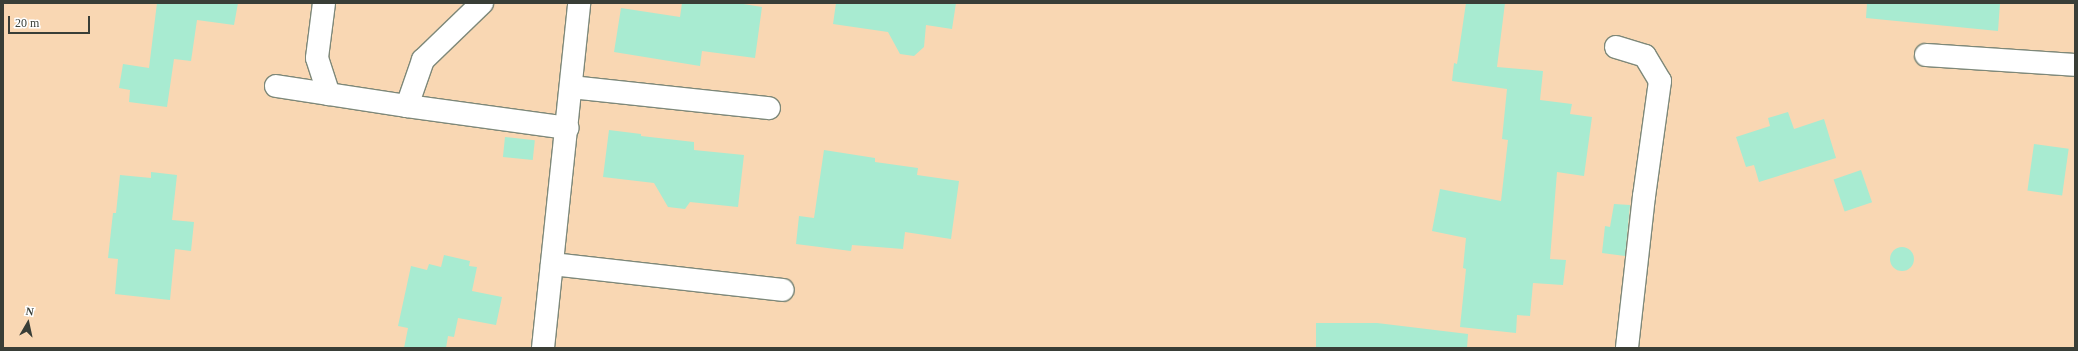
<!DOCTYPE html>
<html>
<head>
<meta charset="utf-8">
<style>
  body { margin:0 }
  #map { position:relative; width:2078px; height:351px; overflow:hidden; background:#f5fff0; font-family:Georgia,serif }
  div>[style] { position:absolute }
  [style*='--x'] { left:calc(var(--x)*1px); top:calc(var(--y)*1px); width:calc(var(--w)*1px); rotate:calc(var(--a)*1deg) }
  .green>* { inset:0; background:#f9d7b3; transform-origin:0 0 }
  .building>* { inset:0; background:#a8ebd1; transform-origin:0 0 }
  .round { border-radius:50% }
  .roads { filter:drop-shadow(1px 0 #7e8879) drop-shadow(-1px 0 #7e8879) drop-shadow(0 1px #7e8879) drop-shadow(0 -1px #7e8879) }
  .street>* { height:22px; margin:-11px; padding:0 11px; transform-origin:11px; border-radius:11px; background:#fff }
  span { translate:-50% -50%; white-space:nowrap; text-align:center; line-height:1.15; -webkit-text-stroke:4px #fff; paint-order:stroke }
  .frame { position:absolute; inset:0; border:4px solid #393e37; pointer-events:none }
  .north { position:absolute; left:8px; top:303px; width:40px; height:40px; -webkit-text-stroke:3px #fff; paint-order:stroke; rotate:9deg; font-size:11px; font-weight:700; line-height:16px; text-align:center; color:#393e37 }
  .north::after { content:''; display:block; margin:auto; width:14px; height:18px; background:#393e37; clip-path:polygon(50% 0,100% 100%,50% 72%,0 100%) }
  .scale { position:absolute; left:8px; top:16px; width:82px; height:18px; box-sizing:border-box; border:2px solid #393e37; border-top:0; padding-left:5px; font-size:12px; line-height:14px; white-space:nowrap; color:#393e37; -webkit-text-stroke:3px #fff; paint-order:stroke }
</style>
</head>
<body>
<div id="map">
  <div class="green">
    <i style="left:3px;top:3px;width:2072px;height:345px"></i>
  </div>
  <div class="building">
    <i style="clip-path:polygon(157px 3px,238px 3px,234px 25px,197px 20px,191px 61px,174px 59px,167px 107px,129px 102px,130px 90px,119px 88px,123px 64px,149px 68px)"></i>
    <i style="clip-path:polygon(682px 3px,737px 3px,762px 7px,755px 58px,702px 51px,700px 66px,614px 52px,621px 8px,680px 17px)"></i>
    <i style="clip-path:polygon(836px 3px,956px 3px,952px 29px,926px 25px,924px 47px,914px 56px,900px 54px,888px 32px,833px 24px)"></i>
    <i style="clip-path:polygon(1466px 3px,1505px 3px,1497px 67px,1543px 71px,1540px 100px,1572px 104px,1570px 114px,1592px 117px,1584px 176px,1557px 172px,1550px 259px,1566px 260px,1563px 285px,1533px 283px,1530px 316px,1517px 315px,1516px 333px,1460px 327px,1466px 269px,1463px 268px,1466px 238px,1432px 231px,1440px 189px,1501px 201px,1508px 140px,1502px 139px,1507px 89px,1452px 81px,1454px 63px,1457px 64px)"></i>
    <i style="clip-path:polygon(1867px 3px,2000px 3px,1998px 31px,1866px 18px)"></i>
    <i style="clip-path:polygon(1788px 112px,1794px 129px,1824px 119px,1836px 158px,1759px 182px,1754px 165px,1746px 167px,1736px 137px,1770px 126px,1768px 118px)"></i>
    <i style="clip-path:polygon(609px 130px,641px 134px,641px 136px,694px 142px,694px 150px,744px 155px,738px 207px,690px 202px,685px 209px,668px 207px,654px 183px,603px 177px)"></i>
    <i style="left:505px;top:137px;width:30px;height:20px;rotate:6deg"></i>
    <i style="left:2034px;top:144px;width:35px;height:47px;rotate:8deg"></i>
    <i style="clip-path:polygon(824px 150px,875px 158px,875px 162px,918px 168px,917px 175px,959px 181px,951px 239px,905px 232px,903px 249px,852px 245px,851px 251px,796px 244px,799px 216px,814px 218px)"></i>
    <i style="left:1861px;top:170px;width:34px;height:29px;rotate:71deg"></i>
    <i style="clip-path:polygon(151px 172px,177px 175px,172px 220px,194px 222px,191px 251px,175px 249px,170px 300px,115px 294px,118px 259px,108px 258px,113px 213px,116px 213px,120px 175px,151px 178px)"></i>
    <i style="clip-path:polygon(1614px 204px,1630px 205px,1625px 256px,1602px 253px,1605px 226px,1610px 227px)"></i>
    <i class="round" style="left:1890px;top:247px;width:24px;height:24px"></i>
    <i style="clip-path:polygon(444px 255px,470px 261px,469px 266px,477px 267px,472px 291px,502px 297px,496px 325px,458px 318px,454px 337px,448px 336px,446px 348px,404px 348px,408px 328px,398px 326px,411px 266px,427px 270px,429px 264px,441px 267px)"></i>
    <i style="clip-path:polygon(1316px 323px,1377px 323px,1468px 334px,1467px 348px,1316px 348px)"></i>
  </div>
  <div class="roads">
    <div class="street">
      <i style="--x:324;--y:3;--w:55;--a:97.3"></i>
      <i style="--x:317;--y:58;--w:38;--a:72"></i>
      <i style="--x:1616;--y:47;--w:30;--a:17"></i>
      <i style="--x:1645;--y:56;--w:29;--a:59"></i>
      <i style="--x:1660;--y:81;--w:116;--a:97.9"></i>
      <i style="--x:1644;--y:196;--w:153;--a:96.4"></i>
      <i style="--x:1926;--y:55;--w:149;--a:3.8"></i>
      <i style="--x:276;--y:86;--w:133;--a:8.7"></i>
      <i style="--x:407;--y:106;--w:162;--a:7.8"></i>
      <i style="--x:571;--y:87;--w:199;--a:6.1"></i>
      <i style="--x:407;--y:106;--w:49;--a:-70.8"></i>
      <i style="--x:423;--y:60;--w:82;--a:-44"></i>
      <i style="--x:552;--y:264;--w:232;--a:6.4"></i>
      <i style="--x:543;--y:348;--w:347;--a:-84"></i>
    </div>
  </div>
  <div class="frame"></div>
  <div class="north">N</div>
  <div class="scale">20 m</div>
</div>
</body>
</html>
